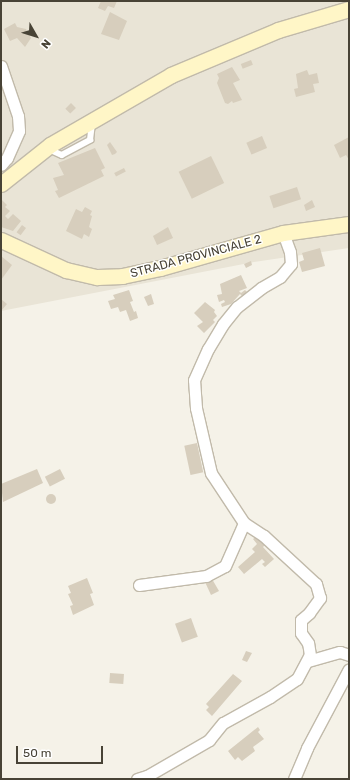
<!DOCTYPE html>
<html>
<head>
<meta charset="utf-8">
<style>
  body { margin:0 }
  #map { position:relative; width:350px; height:780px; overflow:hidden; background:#f5f2e8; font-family:Rubik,sans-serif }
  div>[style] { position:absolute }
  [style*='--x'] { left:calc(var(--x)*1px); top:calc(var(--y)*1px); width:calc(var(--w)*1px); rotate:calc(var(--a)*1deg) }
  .residential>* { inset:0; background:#e9e4d6 }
  .building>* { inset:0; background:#d7cebd; transform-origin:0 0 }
  .round { border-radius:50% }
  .roads { filter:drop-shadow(1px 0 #c1baaa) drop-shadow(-1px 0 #c1baaa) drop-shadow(0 1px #c1baaa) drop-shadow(0 -1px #c1baaa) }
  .lane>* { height:5.5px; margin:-2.75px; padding:0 2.75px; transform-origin:2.75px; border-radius:2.75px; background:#fff }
  .street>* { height:11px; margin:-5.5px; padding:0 5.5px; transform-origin:5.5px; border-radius:5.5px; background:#fff }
  .secondary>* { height:15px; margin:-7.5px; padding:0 7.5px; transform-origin:7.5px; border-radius:7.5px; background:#fff6c7 }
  span { translate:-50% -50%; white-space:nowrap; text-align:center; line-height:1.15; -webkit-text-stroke:3px #fff; paint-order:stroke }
  .street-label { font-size:12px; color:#484336 }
  .frame { position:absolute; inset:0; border:2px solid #484336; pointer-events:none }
  .north { position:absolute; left:16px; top:16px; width:40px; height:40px; -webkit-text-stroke:3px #fff; paint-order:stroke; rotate:129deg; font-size:11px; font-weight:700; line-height:16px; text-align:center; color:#484336 }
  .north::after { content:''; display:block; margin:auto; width:14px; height:18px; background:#484336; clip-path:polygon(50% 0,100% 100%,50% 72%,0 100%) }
  .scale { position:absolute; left:16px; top:746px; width:87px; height:18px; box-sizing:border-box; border:2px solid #484336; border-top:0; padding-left:5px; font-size:12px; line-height:14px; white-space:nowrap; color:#484336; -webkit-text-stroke:3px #fff; paint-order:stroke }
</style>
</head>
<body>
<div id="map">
  <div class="residential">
    <i style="clip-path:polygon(1px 1px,349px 1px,349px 248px,254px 262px,1px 311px)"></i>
  </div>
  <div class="building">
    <i style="clip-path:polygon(101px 1px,117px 1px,114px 8px,108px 6px,105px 11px,98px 8px)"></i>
    <i style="clip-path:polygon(110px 12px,127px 21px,119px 40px,101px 34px)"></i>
    <i style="clip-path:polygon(15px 23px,17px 27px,26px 29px,31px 38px,25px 47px,17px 38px,10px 41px,4px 29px)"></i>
    <i style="left:251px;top:60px;width:5px;height:11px;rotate:68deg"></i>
    <i style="clip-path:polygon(232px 67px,240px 80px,233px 83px,242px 100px,233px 103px,232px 101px,228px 104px,225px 103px,217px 83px,219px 78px,217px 74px)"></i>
    <i style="clip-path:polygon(307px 70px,309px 75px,317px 73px,319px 83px,313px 84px,315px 92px,296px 97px,294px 89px,298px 88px,296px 74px)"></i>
    <i style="left:71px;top:103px;width:7px;height:8px;rotate:45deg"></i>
    <i style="left:262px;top:136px;width:13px;height:17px;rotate:67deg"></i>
    <i style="clip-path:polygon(349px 137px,349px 160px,346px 155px,340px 158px,334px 145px)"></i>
    <i style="clip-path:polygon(110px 142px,117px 152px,115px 154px,112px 155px,107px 145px)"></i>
    <i style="clip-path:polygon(95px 148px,105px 168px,101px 170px,104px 176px,59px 198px,55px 191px,58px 190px,53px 178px,64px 175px,58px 163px)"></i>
    <i style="left:211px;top:156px;width:30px;height:36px;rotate:64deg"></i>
    <i style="left:124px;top:168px;width:4px;height:11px;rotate:63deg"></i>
    <i style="left:297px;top:187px;width:13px;height:29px;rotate:72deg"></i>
    <i style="clip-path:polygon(1px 199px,7px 205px,5px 207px,10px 211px,5px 216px,8px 219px,13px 214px,21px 221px,13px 231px,1px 227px)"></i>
    <i style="clip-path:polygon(312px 200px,315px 207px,306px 211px,304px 205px)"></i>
    <i style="clip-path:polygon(85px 207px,92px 211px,90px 215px,92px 216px,89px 227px,92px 229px,89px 237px,84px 234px,82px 239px,66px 231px,76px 209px,82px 212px)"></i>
    <i style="left:22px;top:225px;width:5px;height:9px;rotate:37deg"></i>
    <i style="clip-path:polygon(168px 227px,173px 238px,157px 245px,153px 236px)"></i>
    <i style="clip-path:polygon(320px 248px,325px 266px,302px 272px,299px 262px,304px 260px,302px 253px)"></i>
    <i style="clip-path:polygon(1px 256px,12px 265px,1px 280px)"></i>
    <i style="clip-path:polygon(251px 261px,252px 265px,246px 268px,244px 264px)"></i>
    <i style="clip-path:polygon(241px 275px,247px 288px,239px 291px,241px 293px,245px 290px,247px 292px,243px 297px,240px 294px,231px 304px,222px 307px,221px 304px,225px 302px,224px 300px,219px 302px,217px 295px,222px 294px,220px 284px)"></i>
    <i style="clip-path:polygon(129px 290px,133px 301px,130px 302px,134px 312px,136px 311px,138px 318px,130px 321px,126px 310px,120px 312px,118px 307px,111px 309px,108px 301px,115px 299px,113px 295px)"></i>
    <i style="clip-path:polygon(151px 294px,154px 304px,148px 306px,144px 297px)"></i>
    <i style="clip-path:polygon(1px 299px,7px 304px,1px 311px)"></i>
    <i style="clip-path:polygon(205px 302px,215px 310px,214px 312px,217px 316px,213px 320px,215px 322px,204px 333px,197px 326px,203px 322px,194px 313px)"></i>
    <i style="left:197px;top:443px;width:30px;height:13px;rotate:78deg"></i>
    <i style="clip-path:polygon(37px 469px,43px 483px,3px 502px,1px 484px)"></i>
    <i style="left:60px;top:469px;width:11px;height:17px;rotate:63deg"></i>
    <i class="round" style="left:46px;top:494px;width:10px;height:10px"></i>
    <i style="clip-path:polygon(257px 536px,267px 543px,263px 547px,274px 559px,265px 567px,262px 564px,265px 562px,262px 559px,244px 574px,238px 567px,255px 552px,252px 549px,257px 544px,253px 539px)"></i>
    <i style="clip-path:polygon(87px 578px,93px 593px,90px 594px,94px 605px,73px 615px,70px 606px,73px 605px,68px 594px,71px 593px,68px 586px)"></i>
    <i style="clip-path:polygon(212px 579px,219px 591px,211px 595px,205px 582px)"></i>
    <i style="left:191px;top:618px;width:20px;height:17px;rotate:70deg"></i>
    <i style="clip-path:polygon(246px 651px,252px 653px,247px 662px,242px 660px)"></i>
    <i style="left:110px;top:673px;width:14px;height:10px;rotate:4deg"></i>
    <i style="clip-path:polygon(233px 674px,242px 681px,212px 716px,206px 710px,209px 707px,206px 704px)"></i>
    <i style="clip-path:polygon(258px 727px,260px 730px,258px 732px,264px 739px,253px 747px,255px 751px,242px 761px,238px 757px,235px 760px,228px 751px)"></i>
  </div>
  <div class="roads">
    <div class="lane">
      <i style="--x:49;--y:149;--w:14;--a:25"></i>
      <i style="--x:62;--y:155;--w:32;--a:-28"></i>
      <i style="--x:90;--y:140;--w:17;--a:-83"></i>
    </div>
    <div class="street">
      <i style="--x:1;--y:66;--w:53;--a:71.2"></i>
      <i style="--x:18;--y:116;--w:15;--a:86"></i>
      <i style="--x:19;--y:131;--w:30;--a:114"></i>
      <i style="--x:7;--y:158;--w:9;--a:131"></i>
      <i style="--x:139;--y:585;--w:68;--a:-7.7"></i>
      <i style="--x:206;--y:576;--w:21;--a:-28"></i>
      <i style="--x:225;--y:566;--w:47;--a:-66.2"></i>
      <i style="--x:308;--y:661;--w:33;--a:-16"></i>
      <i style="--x:340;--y:652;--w:9;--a:18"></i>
      <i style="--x:137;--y:779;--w:10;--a:-17"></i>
      <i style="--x:147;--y:776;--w:72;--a:-30.1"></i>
      <i style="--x:209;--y:740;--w:22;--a:-51"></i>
      <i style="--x:223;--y:723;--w:54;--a:-29"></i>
      <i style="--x:270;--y:697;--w:32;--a:-34"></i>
      <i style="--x:297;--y:679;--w:27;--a:-62"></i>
      <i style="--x:310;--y:655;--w:12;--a:-99"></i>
      <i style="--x:308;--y:643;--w:12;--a:-125"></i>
      <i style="--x:301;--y:633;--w:13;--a:-90"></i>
      <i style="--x:301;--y:620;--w:11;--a:-41"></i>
      <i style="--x:309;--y:613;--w:19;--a:-54"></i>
      <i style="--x:320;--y:598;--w:15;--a:-106"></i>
      <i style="--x:316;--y:584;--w:71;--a:-137.3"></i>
      <i style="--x:264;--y:536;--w:24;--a:-147"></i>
      <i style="--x:244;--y:523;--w:60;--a:-123.4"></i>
      <i style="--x:211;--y:473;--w:67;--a:-103"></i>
      <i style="--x:196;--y:408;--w:28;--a:-94"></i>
      <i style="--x:194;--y:380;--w:34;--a:-66"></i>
      <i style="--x:208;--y:349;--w:29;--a:-59"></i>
      <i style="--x:223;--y:324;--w:22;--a:-51"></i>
      <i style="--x:237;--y:307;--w:31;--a:-38"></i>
      <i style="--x:261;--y:288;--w:22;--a:-30"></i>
      <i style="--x:280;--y:277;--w:17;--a:-50"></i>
      <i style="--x:291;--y:264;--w:12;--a:-95"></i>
      <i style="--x:290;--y:252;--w:20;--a:-110"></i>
      <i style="--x:294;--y:779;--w:34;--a:-67"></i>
      <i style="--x:307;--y:748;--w:89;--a:-62"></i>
    </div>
    <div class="secondary">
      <i style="--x:1;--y:184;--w:63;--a:-38.5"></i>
      <i style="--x:50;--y:145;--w:140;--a:-30"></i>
      <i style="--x:171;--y:75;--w:116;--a:-22.8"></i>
      <i style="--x:278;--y:30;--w:74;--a:-16.5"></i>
      <i style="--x:1;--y:240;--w:72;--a:24.8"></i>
      <i style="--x:66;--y:270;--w:32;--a:13"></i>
      <i style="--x:97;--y:277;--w:25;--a:-2"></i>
      <i style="--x:122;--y:276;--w:39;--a:-12"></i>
      <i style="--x:160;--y:268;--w:128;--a:-15.9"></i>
      <i style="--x:283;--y:233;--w:67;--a:-7.8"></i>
    </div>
  </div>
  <div class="street-label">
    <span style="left:196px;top:257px;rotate:-15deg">STRADA PROVINCIALE 2</span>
  </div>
  <div class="frame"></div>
  <div class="north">N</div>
  <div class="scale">50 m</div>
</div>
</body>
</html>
